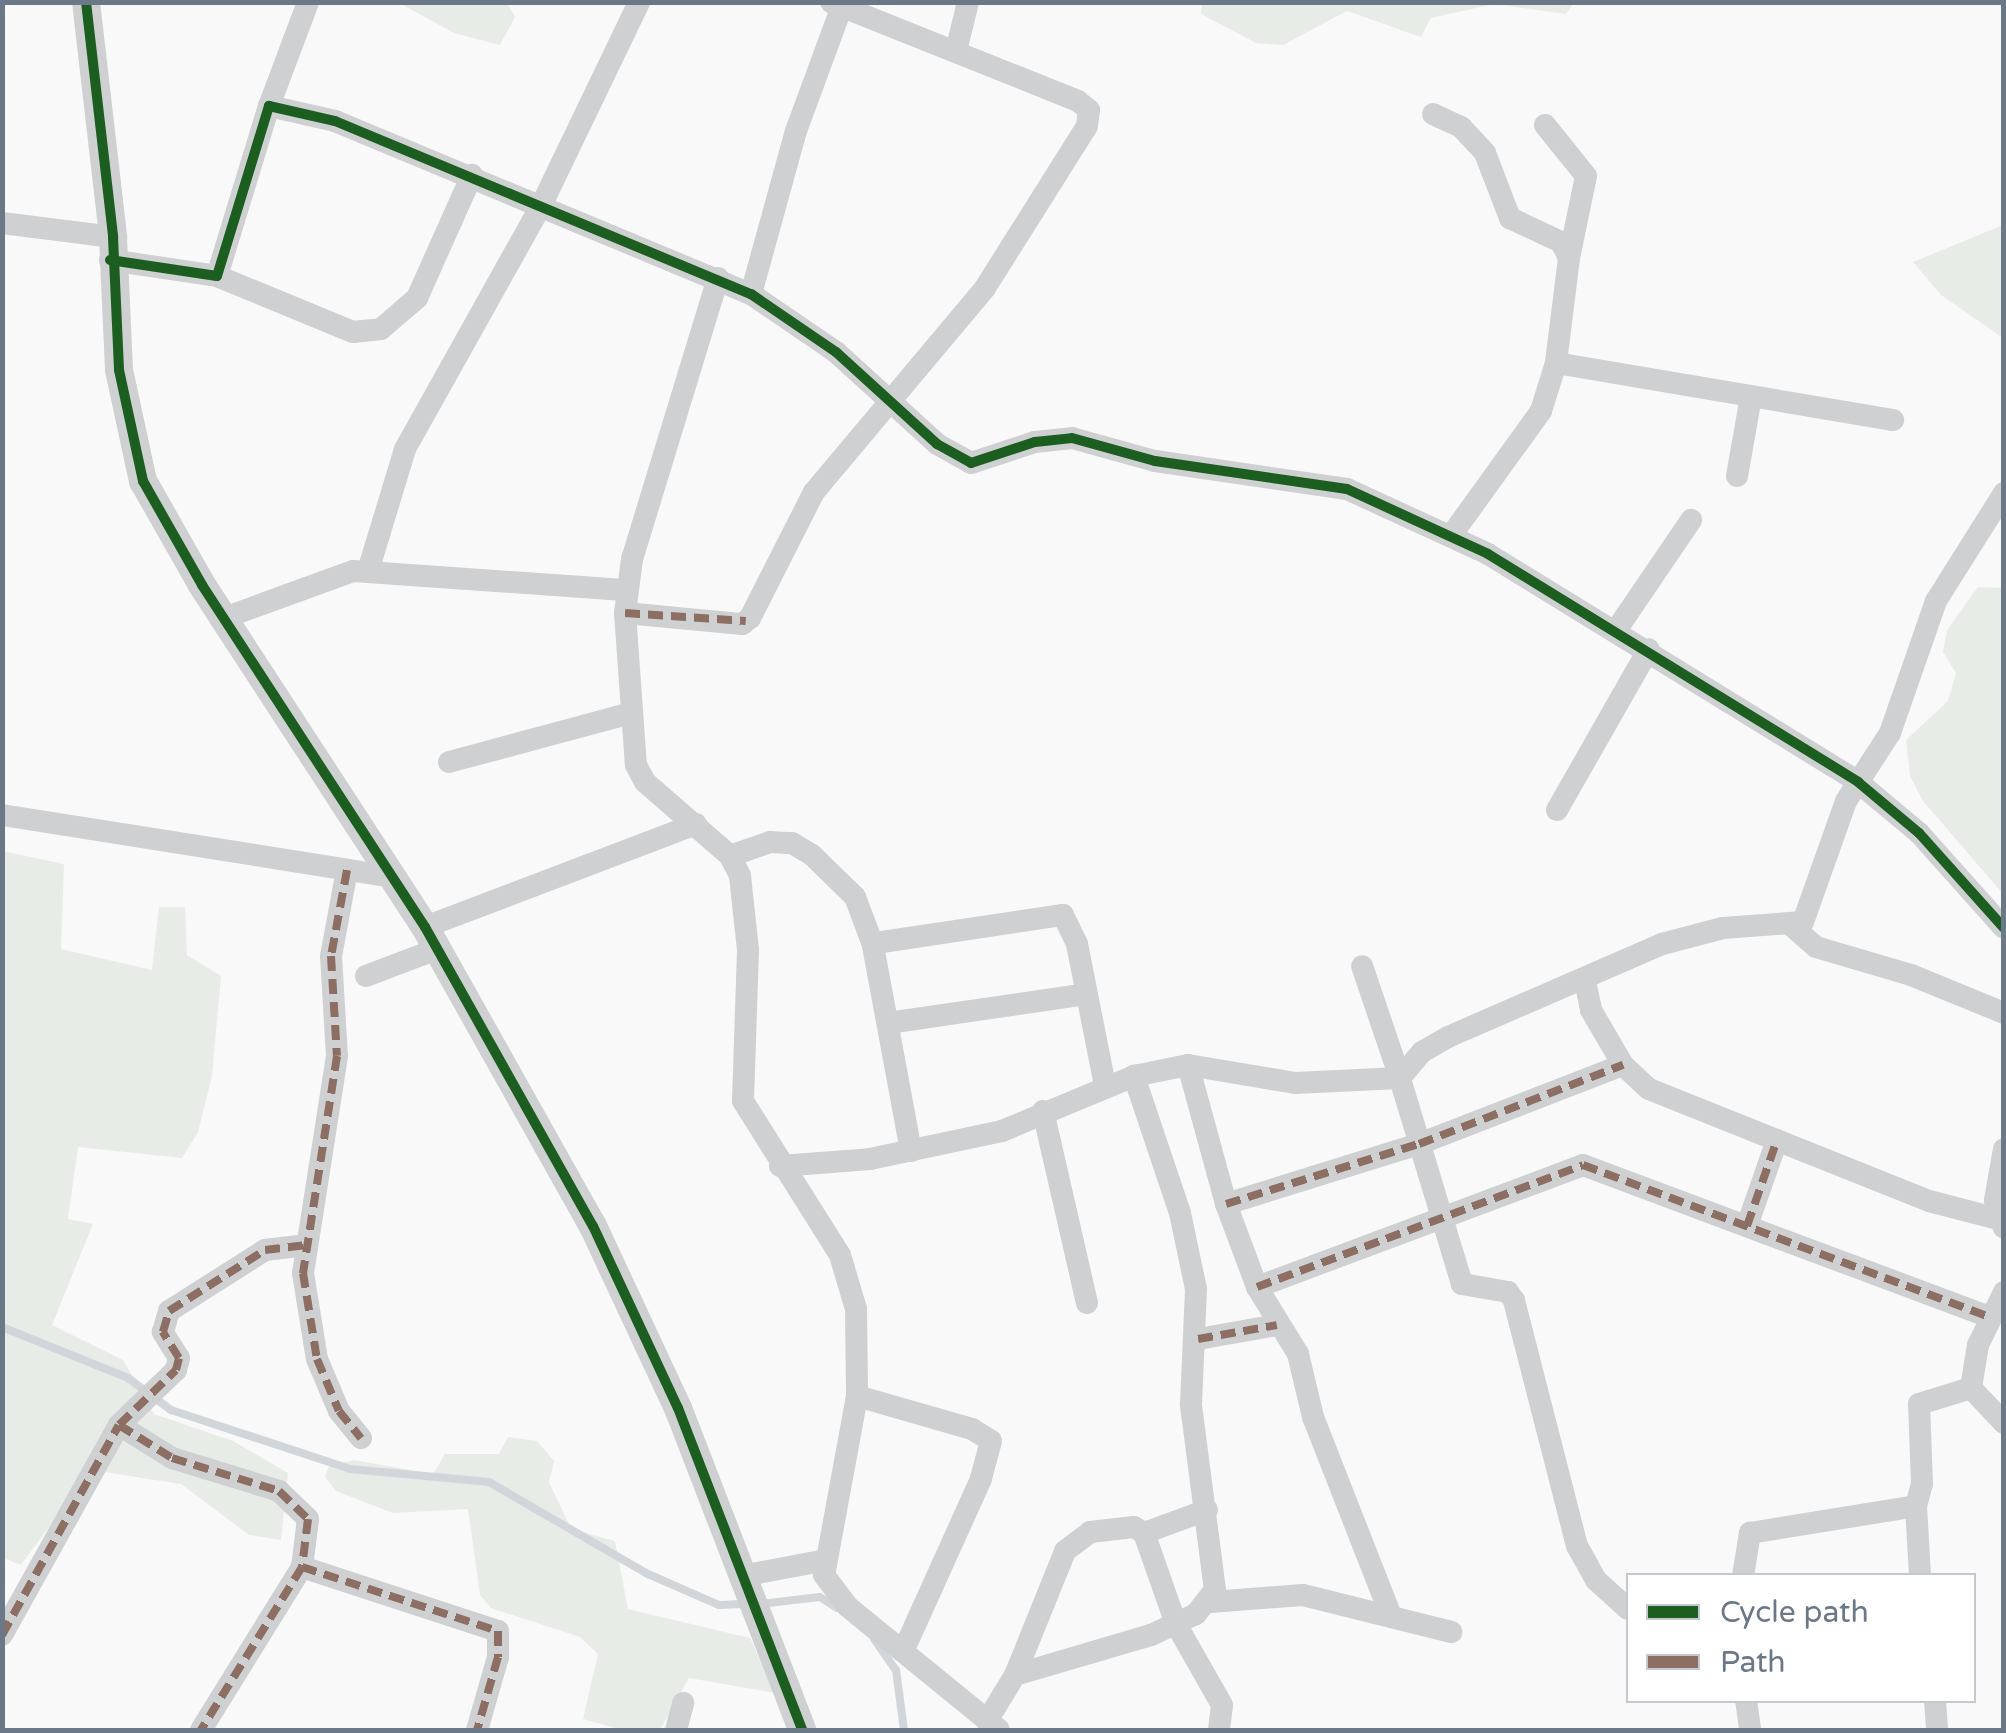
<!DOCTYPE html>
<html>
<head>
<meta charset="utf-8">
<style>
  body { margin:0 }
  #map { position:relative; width:2006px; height:1733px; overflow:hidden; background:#f9f9f9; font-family:"Varela Round",sans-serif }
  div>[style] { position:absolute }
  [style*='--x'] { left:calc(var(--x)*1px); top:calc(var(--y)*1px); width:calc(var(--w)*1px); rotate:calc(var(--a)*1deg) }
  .green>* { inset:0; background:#e8ece7 }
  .stream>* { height:8px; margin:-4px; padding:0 4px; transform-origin:4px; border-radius:4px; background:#d0d6da }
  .minor>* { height:22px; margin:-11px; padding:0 11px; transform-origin:11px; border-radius:11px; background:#cfd0d2 }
  .tertiary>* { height:28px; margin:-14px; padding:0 14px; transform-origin:14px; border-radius:14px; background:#cfd0d2 }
  .quiet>* { height:8px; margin-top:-4px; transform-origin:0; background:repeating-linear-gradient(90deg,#8d6e63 0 15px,transparent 0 23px) }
  .cycleway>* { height:10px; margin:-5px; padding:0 5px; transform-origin:5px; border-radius:5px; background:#1b5e20 }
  span { translate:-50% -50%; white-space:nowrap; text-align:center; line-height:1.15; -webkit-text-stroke:10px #fff; paint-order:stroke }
  .frame { position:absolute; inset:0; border:5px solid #6b7887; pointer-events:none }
  .legend { position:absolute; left:1626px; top:1573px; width:350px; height:130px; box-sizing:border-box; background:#fff; border:2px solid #c4c9cf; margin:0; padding:12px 18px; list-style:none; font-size:30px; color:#6b7887 }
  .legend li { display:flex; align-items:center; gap:20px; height:50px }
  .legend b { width:50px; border:2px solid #c4c9cf }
</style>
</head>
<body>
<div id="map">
  <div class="green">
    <i style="clip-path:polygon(1202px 2px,1574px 2px,1574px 3px,1566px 14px,1494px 4px,1431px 18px,1421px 37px,1347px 11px,1283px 45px,1256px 43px,1201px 14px)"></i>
    <i style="clip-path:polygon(399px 3px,507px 3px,515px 17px,500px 45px,454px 33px)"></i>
    <i style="clip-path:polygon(2003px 225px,2004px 225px,2003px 338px,1941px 295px,1913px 262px)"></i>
    <i style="clip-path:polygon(1978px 587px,2003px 588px,2003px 894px,1923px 801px,1910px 776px,1906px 740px,1948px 701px,1956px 673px,1943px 652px,1947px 630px)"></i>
    <i style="clip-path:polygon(2px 851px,64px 864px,61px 949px,152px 970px,159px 907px,185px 907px,187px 955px,221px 976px,212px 1076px,198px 1132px,182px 1158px,78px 1147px,68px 1219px,93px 1224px,52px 1325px,123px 1360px,154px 1414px,233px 1441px,288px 1473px,281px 1540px,249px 1535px,181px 1484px,91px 1470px,21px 1565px,3px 1558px)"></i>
    <i style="clip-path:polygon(508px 1437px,537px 1441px,554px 1461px,549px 1482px,571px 1529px,615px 1541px,628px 1609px,750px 1638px,775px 1693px,689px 1678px,660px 1730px,623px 1730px,583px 1719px,598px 1654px,580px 1637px,491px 1608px,480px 1595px,468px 1509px,393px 1513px,336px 1491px,325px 1477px,329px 1466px,354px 1460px,433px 1474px,445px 1454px,499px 1454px)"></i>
  </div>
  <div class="stream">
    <i style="--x:2;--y:1327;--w:136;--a:22"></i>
    <i style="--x:128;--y:1378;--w:54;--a:36.7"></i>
    <i style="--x:171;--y:1410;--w:188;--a:18.2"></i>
    <i style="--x:350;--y:1469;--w:140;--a:5.3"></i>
    <i style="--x:489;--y:1482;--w:184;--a:30.1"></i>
    <i style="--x:648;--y:1574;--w:77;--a:23.6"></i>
    <i style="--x:719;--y:1605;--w:26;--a:-2"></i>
    <i style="--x:759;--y:1604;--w:61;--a:-6.5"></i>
    <i style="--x:820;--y:1597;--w:20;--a:33"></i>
    <i style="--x:874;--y:1639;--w:38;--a:55"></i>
    <i style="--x:896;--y:1670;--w:61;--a:82.4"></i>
  </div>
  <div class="minor">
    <i style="--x:956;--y:51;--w:50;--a:-76.2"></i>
    <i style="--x:269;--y:106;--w:111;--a:-69.4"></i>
    <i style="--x:1433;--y:114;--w:31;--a:25"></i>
    <i style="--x:1461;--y:127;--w:35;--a:47"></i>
    <i style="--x:1485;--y:153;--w:70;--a:69"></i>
    <i style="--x:1510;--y:218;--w:56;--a:25.2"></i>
    <i style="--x:1561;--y:242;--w:18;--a:63"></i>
    <i style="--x:1569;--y:258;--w:106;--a:97.1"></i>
    <i style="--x:1556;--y:363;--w:50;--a:107.4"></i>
    <i style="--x:1541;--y:411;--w:154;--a:125.8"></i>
    <i style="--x:1545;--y:125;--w:65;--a:51.2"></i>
    <i style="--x:1586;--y:176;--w:84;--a:101.7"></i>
    <i style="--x:2;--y:223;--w:112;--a:7.2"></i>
    <i style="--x:110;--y:260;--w:108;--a:8.5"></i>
    <i style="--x:217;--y:276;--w:178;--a:-73"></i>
    <i style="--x:269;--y:106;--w:68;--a:12.8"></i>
    <i style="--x:335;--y:121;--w:451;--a:22.6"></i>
    <i style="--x:751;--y:294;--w:103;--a:34.3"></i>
    <i style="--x:836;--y:352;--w:137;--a:42.3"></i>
    <i style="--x:937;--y:444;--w:39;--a:29"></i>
    <i style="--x:971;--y:463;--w:67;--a:-18.2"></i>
    <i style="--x:1035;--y:442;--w:37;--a:-6"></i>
    <i style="--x:1072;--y:438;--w:86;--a:15.5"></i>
    <i style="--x:1155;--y:461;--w:194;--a:8.3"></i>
    <i style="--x:1347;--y:489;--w:155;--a:24.7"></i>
    <i style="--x:1488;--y:554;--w:435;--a:31.6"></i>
    <i style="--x:1858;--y:782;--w:80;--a:39.9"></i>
    <i style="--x:1919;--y:833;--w:127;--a:48.2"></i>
    <i style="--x:217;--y:276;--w:147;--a:22.4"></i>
    <i style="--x:353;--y:332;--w:28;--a:-6"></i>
    <i style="--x:381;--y:329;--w:48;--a:-40.7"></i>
    <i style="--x:417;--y:298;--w:135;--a:-65.9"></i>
    <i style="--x:718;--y:278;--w:294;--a:107"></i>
    <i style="--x:632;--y:559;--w:54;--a:97.4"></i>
    <i style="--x:625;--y:613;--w:152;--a:85.9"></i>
    <i style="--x:636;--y:765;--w:19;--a:62"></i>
    <i style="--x:645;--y:782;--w:113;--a:41"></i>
    <i style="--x:730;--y:856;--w:22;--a:63"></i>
    <i style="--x:740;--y:876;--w:74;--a:83.8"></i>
    <i style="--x:748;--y:950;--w:151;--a:91.9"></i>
    <i style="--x:743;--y:1101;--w:182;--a:57.8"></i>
    <i style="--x:840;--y:1255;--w:56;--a:73.5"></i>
    <i style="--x:856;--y:1309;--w:87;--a:89.3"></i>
    <i style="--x:857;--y:1396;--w:182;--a:100.4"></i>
    <i style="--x:824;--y:1575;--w:39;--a:53"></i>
    <i style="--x:847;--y:1606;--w:196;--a:39.2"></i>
    <i style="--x:751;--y:294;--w:169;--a:-74.6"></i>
    <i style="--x:796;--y:131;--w:133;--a:-69.8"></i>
    <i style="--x:1556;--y:363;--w:342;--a:9.6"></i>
    <i style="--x:1737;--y:476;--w:80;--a:-80"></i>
    <i style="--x:368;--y:571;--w:127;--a:-73.1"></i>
    <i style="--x:405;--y:449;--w:278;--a:-60.8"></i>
    <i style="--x:541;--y:206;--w:226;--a:-64.3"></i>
    <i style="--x:625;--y:613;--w:118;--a:5.4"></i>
    <i style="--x:742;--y:624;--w:10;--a:-37"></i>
    <i style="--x:750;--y:618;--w:141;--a:-63.1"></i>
    <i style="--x:814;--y:492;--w:266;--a:-50"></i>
    <i style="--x:985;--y:288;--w:191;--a:-57.8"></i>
    <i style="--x:1087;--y:126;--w:16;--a:-83"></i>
    <i style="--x:1089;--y:110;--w:14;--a:-141"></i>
    <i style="--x:1078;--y:101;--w:266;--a:-158.2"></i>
    <i style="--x:224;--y:618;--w:137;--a:-20"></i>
    <i style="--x:353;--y:571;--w:275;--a:4"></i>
    <i style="--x:1617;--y:629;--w:132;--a:-55.8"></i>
    <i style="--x:449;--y:762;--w:188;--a:-15.1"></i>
    <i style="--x:1557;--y:810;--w:185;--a:-60.3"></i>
    <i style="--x:2;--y:815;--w:392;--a:9"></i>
    <i style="--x:730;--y:856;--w:42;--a:-19.3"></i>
    <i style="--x:770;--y:842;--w:22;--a:3"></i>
    <i style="--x:792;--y:843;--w:23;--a:31"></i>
    <i style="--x:812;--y:855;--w:60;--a:44.3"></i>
    <i style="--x:855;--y:897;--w:51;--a:69.4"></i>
    <i style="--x:347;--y:870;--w:87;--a:100.5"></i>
    <i style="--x:331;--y:956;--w:100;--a:86.6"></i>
    <i style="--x:337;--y:1056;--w:220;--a:98.9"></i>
    <i style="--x:303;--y:1273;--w:87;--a:80.8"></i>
    <i style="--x:317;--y:1359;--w:56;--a:67.1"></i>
    <i style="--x:339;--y:1411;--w:35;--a:51"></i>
    <i style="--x:425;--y:927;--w:290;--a:-20.8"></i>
    <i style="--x:1793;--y:927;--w:30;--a:41"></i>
    <i style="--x:1816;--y:947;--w:99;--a:16.4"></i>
    <i style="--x:1911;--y:975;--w:100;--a:22.2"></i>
    <i style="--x:366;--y:976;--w:76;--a:-20.8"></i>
    <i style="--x:1585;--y:981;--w:30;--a:78"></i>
    <i style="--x:1591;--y:1010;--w:64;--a:59.8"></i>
    <i style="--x:1623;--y:1065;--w:35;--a:43"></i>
    <i style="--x:1649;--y:1089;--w:302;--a:21.8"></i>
    <i style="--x:1929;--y:1201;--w:71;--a:14.6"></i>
    <i style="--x:888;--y:1023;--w:200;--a:-8.3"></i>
    <i style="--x:1188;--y:1065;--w:109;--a:9.5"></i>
    <i style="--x:1295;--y:1083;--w:105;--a:-2.7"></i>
    <i style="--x:1400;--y:1078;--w:118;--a:-108.7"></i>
    <i style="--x:1043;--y:1111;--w:197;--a:77.1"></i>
    <i style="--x:2004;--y:1149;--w:52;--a:100"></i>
    <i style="--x:1995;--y:1200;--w:29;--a:72"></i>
    <i style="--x:911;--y:1151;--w:209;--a:-100.5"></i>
    <i style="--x:873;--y:945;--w:9;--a:-18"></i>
    <i style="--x:882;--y:942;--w:183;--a:-8.5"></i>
    <i style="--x:1063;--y:915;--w:32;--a:64"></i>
    <i style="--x:1077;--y:944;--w:145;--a:78.8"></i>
    <i style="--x:780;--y:1166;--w:90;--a:-4.4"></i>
    <i style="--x:870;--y:1159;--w:135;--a:-12"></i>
    <i style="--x:1002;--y:1131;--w:143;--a:-22.6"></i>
    <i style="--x:1134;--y:1076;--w:55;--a:-11.5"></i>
    <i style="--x:1188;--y:1065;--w:144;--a:74.7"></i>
    <i style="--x:1226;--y:1204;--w:89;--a:69.5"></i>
    <i style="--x:1257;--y:1287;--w:79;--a:58.5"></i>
    <i style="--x:1298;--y:1354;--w:65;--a:76.6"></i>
    <i style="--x:1313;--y:1417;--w:214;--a:68.6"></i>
    <i style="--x:1226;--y:1204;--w:202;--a:-17.3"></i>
    <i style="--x:1419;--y:1144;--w:219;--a:-21.2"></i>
    <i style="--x:1747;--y:1226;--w:91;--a:-70.8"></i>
    <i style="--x:1257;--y:1287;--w:348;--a:-20.5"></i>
    <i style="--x:1583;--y:1165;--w:434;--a:20.5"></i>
    <i style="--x:1198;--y:1339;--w:80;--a:-10"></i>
    <i style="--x:1971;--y:1388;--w:48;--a:46.7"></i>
    <i style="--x:857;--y:1396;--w:120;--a:16"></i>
    <i style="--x:972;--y:1429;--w:22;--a:32"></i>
    <i style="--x:991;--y:1441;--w:39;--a:105"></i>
    <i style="--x:981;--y:1479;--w:184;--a:114.3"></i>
    <i style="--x:119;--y:1425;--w:79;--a:-44"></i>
    <i style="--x:176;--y:1370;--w:12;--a:-76"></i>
    <i style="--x:179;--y:1358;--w:31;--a:-122"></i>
    <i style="--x:163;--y:1332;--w:22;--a:-74"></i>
    <i style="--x:169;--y:1311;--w:114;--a:-32.4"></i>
    <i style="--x:265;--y:1250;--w:42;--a:-6.8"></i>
    <i style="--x:1916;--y:1506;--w:70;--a:86.7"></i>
    <i style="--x:1144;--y:1533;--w:67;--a:-20.1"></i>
    <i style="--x:302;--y:1567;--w:206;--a:18.1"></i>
    <i style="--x:498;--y:1631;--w:26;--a:90"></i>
    <i style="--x:498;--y:1657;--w:76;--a:106"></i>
    <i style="--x:741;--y:1576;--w:81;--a:-10.6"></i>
    <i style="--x:1743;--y:1576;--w:44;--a:-80.8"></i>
    <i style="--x:1750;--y:1533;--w:168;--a:-9.2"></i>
    <i style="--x:1916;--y:1506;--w:23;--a:-75"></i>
    <i style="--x:1922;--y:1484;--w:80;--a:-92.1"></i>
    <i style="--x:1919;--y:1404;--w:54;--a:-17.1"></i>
    <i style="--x:1971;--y:1388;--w:44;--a:-80.8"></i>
    <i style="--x:1978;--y:1345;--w:59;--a:-63.9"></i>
    <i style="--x:1211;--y:1602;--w:92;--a:-4.4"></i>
    <i style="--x:1303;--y:1595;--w:153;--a:14"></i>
    <i style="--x:1628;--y:1609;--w:43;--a:-137.8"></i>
    <i style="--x:1596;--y:1580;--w:39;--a:-119"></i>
    <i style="--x:1577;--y:1546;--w:254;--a:-104.4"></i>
    <i style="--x:1514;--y:1300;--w:10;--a:-127"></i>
    <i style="--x:1508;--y:1292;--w:47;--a:-170.1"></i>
    <i style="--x:1462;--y:1284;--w:215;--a:-106.8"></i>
    <i style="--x:1400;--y:1078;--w:34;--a:-50"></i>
    <i style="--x:1422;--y:1052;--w:30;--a:-30"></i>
    <i style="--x:1448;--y:1037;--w:233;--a:-23.5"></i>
    <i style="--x:1662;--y:944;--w:63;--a:-14.7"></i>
    <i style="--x:1723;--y:928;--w:80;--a:-4.3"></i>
    <i style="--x:1803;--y:922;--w:128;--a:-70.4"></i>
    <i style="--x:1846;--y:801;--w:81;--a:-57.1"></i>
    <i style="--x:1890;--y:733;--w:140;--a:-70.8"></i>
    <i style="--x:1936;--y:601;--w:128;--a:-57.8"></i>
    <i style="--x:2;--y:1635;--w:240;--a:-60.9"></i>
    <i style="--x:119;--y:1425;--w:62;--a:31.9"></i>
    <i style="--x:172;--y:1458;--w:112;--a:17.1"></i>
    <i style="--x:279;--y:1491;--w:40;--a:44"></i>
    <i style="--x:308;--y:1519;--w:48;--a:97.1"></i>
    <i style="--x:302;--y:1567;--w:192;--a:121.8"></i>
    <i style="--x:1015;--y:1675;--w:142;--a:-16.4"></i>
    <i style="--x:1151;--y:1635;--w:50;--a:-25"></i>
    <i style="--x:1196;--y:1614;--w:31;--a:-52"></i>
    <i style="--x:1215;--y:1590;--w:188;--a:-97.4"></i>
    <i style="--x:1191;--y:1404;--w:115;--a:-87.5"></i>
    <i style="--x:1196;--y:1289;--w:78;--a:-101.9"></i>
    <i style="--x:1180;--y:1213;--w:145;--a:-108.6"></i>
    <i style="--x:1746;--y:1700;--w:30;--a:82"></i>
    <i style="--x:1935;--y:1700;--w:30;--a:86"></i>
    <i style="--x:987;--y:1721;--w:54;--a:-58.7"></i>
    <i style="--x:1015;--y:1675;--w:134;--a:-68"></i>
    <i style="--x:1065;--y:1551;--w:31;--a:-37"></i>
    <i style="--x:1090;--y:1532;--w:44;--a:-6.5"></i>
    <i style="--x:1134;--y:1527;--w:12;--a:31"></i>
    <i style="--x:1144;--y:1533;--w:96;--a:70.6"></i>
    <i style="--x:1176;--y:1624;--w:93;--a:60.4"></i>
    <i style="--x:1222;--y:1705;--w:25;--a:97"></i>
    <i style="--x:676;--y:1730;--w:28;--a:-75"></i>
  </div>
  <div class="tertiary">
    <i style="--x:86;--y:2;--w:237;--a:83.4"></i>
    <i style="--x:113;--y:237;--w:133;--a:87.4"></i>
    <i style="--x:119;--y:370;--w:114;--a:77.8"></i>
    <i style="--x:143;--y:481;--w:120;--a:60.4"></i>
    <i style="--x:202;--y:585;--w:408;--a:56.9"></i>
    <i style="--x:425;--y:927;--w:343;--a:60.7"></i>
    <i style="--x:593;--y:1226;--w:201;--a:65"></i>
    <i style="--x:678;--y:1408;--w:345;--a:68.9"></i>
  </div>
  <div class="quiet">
    <i style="--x:625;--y:613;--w:121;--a:3.8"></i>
    <i style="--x:347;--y:870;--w:87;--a:100.5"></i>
    <i style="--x:331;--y:956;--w:100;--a:86.6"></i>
    <i style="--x:337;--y:1056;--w:220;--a:98.9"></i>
    <i style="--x:303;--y:1273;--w:87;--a:80.8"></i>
    <i style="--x:317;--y:1359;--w:56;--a:67.1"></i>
    <i style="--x:339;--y:1411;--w:35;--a:51"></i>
    <i style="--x:1226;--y:1204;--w:202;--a:-17.3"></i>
    <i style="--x:1419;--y:1144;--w:219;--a:-21.2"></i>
    <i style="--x:1747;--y:1226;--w:91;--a:-70.8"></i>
    <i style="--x:1257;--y:1287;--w:348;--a:-20.5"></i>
    <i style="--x:1583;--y:1165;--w:434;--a:20.5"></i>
    <i style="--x:1198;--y:1339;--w:80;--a:-10"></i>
    <i style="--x:119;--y:1425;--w:79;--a:-44"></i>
    <i style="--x:176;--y:1370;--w:12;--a:-76"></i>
    <i style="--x:179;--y:1358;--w:31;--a:-122"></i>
    <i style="--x:163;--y:1332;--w:22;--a:-74"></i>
    <i style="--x:169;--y:1311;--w:114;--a:-32.4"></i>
    <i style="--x:265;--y:1250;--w:42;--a:-6.8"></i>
    <i style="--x:302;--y:1567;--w:206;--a:18.1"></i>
    <i style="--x:498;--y:1631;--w:26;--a:90"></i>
    <i style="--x:498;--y:1657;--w:76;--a:106"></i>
    <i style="--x:2;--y:1635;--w:240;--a:-60.9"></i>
    <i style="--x:119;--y:1425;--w:62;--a:31.9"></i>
    <i style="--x:172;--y:1458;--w:112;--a:17.1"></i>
    <i style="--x:279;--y:1491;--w:40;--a:44"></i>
    <i style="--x:308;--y:1519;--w:48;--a:97.1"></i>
    <i style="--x:302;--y:1567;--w:192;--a:121.8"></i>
  </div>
  <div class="cycleway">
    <i style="--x:86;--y:2;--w:237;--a:83.4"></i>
    <i style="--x:113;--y:237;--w:133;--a:87.4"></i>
    <i style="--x:119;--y:370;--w:114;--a:77.8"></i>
    <i style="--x:143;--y:481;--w:120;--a:60.4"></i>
    <i style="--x:202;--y:585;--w:408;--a:56.9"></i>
    <i style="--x:425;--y:927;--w:343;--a:60.7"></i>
    <i style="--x:593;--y:1226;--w:201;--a:65"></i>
    <i style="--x:678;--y:1408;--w:345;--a:68.9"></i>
    <i style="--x:110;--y:260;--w:108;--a:8.5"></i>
    <i style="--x:217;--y:276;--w:178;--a:-73"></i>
    <i style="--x:269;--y:106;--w:68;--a:12.8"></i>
    <i style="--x:335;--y:121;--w:451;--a:22.6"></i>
    <i style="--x:751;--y:294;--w:103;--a:34.3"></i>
    <i style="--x:836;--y:352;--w:137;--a:42.3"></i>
    <i style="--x:937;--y:444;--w:39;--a:29"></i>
    <i style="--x:971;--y:463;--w:67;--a:-18.2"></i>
    <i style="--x:1035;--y:442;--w:37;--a:-6"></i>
    <i style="--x:1072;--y:438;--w:86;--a:15.5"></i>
    <i style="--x:1155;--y:461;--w:194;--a:8.3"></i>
    <i style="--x:1347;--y:489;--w:155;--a:24.7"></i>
    <i style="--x:1488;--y:554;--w:435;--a:31.6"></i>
    <i style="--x:1858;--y:782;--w:80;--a:39.9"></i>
    <i style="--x:1919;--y:833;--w:127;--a:48.2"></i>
  </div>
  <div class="frame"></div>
  <ul class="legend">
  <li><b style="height:12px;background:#1b5e20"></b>Cycle path</li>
  <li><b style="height:12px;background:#8d6e63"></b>Path</li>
  </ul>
</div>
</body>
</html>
